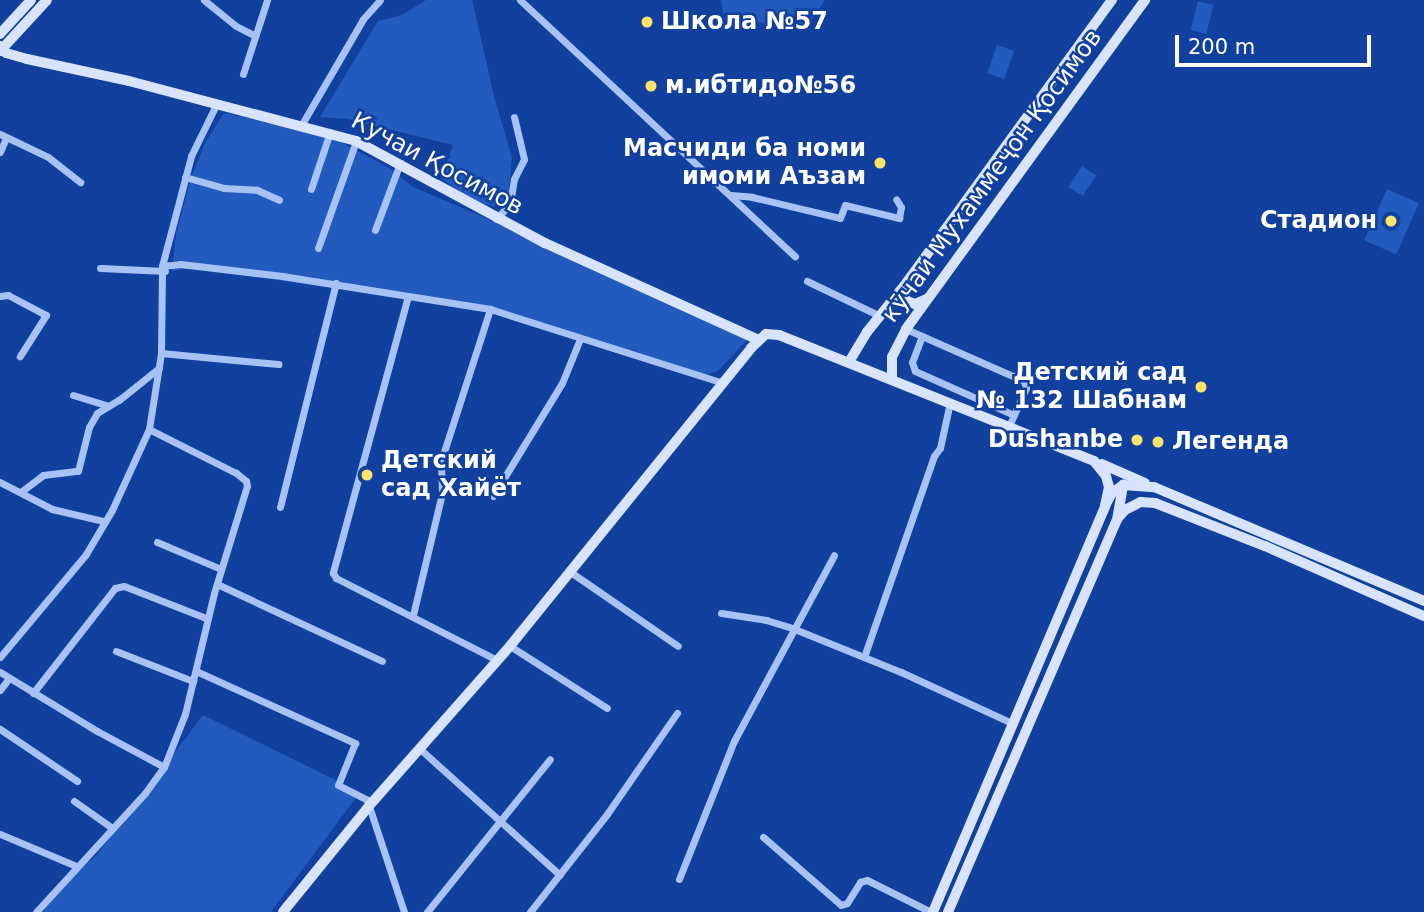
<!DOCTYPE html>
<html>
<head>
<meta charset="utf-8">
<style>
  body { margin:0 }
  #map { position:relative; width:1424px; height:912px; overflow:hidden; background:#11409f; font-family:"DejaVu Sans",sans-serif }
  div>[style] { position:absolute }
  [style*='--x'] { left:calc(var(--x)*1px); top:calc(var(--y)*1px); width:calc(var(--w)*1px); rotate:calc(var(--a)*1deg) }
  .green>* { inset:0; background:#235abd; transform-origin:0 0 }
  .street>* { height:7px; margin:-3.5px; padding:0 3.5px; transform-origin:3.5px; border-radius:3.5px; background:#a7c3f5 }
  .secondary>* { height:10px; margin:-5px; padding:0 5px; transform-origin:5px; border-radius:5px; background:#d8e4fe }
  .dots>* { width:19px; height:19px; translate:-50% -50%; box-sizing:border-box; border:4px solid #11409f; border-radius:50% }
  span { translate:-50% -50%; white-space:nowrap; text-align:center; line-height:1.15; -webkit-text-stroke:5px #11409f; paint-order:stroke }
  .poi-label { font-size:24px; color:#fff; font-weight:700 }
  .left { translate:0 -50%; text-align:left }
  .right { translate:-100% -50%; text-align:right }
  .street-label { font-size:24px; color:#fff }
  .scale { position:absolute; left:1175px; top:35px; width:196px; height:32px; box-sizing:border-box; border:4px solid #fff; border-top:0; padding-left:9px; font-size:21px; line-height:24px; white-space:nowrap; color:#fff; -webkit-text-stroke:5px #11409f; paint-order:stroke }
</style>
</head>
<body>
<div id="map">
  <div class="green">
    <i style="clip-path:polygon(426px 0,472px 0,495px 100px,512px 157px,508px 200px,499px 207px,474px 202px,441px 178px,453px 145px,348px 119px,320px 117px,378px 21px,402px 15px)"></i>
    <i style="clip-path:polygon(721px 0,825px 0,808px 25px,792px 31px,723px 13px)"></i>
    <i style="left:1198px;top:1px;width:16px;height:30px;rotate:14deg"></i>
    <i style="left:997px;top:45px;width:18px;height:30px;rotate:19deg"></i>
    <i style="clip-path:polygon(224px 113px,330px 136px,389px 168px,413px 187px,545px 243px,749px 338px,718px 371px,702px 376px,493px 311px,193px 268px,172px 271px,176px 234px,190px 181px,205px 143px)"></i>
    <i style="left:1082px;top:166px;width:17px;height:25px;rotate:33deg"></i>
    <i style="left:1387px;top:189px;width:35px;height:56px;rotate:24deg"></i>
    <i style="clip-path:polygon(203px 715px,360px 792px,271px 912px,43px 912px,75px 872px,96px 856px)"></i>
  </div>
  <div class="street">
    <i style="--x:204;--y:0;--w:41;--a:39.1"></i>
    <i style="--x:236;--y:26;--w:20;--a:27"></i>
    <i style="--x:520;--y:0;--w:376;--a:43"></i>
    <i style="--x:243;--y:74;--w:78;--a:-72"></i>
    <i style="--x:302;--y:124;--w:121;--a:-59.8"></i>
    <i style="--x:363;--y:19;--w:25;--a:-48"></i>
    <i style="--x:0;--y:134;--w:53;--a:25.6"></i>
    <i style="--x:48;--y:157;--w:41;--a:38"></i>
    <i style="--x:0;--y:152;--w:15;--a:-67"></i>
    <i style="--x:185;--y:177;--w:41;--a:15.8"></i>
    <i style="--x:224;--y:188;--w:33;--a:3"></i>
    <i style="--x:257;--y:190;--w:24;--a:24"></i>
    <i style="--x:311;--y:189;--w:60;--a:-71.6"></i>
    <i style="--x:731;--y:195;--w:21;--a:5"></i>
    <i style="--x:752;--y:197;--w:90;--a:13.4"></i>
    <i style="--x:840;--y:218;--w:14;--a:-69"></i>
    <i style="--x:845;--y:205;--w:56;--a:13.5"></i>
    <i style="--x:899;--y:218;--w:11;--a:-80"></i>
    <i style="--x:901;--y:207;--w:9;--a:-122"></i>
    <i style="--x:496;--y:219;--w:21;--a:-47"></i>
    <i style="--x:510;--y:204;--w:25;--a:-81"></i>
    <i style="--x:514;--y:179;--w:22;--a:-63"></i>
    <i style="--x:524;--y:159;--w:43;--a:-103.4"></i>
    <i style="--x:375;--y:230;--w:72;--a:-69.5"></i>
    <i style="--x:318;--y:248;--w:114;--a:-70.4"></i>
    <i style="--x:162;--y:266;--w:18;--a:-6"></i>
    <i style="--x:180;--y:264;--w:103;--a:6.7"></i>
    <i style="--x:282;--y:276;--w:211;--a:9"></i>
    <i style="--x:490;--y:309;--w:244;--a:17.6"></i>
    <i style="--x:100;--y:268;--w:65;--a:2.6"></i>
    <i style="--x:807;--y:281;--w:81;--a:25.6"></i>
    <i style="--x:0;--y:296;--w:8;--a:-7"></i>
    <i style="--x:8;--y:295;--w:43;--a:27.8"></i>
    <i style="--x:46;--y:315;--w:49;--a:122.4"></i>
    <i style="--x:408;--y:296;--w:287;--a:105.2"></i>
    <i style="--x:333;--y:573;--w:6;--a:59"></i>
    <i style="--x:336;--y:578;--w:181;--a:27"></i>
    <i style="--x:906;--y:329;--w:129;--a:23.8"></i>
    <i style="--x:1024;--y:381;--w:7;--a:74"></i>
    <i style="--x:1026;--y:388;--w:42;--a:114.1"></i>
    <i style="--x:922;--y:336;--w:28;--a:111"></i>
    <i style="--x:912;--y:362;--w:9;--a:72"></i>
    <i style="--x:915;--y:371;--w:108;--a:24"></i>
    <i style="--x:161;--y:353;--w:118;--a:5.4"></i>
    <i style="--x:73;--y:395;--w:37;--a:17"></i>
    <i style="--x:0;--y:482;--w:59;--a:27.4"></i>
    <i style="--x:52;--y:509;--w:52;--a:13.2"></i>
    <i style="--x:22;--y:491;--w:26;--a:-37"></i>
    <i style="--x:43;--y:475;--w:35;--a:-7"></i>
    <i style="--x:78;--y:471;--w:45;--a:-76"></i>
    <i style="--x:89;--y:427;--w:16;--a:-60"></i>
    <i style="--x:97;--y:413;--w:26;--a:-31"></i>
    <i style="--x:119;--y:400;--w:51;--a:-38.7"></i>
    <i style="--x:493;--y:496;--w:132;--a:-58.6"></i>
    <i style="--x:562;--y:383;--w:48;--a:-67.8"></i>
    <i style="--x:280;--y:507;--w:231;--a:-76"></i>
    <i style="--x:157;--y:542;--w:69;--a:22.9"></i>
    <i style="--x:569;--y:571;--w:132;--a:34.5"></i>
    <i style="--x:217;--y:584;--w:182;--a:25"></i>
    <i style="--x:721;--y:613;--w:46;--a:8.8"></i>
    <i style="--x:766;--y:620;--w:27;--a:17"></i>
    <i style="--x:792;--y:628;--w:118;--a:22"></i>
    <i style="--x:901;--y:672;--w:124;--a:24.7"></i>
    <i style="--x:413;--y:615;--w:125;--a:-76.6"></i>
    <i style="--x:442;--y:493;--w:32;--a:-92"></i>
    <i style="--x:441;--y:461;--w:160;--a:-72.1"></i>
    <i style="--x:510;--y:646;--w:115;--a:32.6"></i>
    <i style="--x:116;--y:651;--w:83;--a:21.3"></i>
    <i style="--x:0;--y:657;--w:134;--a:-50.1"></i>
    <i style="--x:86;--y:554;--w:51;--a:-59.4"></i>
    <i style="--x:112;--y:510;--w:89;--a:-65.4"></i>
    <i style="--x:149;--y:429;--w:77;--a:-81"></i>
    <i style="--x:161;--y:353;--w:87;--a:-89.3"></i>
    <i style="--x:162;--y:266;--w:114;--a:-75.2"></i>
    <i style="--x:191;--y:156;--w:57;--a:-63.9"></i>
    <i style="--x:864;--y:657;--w:213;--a:-70.8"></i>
    <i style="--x:934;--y:456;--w:10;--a:-53"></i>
    <i style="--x:940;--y:448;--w:47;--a:-77.7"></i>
    <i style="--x:196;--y:671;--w:175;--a:24.4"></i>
    <i style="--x:355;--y:743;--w:45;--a:112"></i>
    <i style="--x:338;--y:785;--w:33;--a:27"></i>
    <i style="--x:367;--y:800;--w:118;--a:71.7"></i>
    <i style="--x:0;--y:672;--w:114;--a:31.3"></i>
    <i style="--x:97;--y:731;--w:76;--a:28.2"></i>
    <i style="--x:0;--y:690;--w:15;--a:-53"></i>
    <i style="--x:33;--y:693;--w:133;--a:-52"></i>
    <i style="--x:115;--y:588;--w:9;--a:-13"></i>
    <i style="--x:124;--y:586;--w:90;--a:21.4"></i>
    <i style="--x:0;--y:729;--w:93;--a:34"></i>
    <i style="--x:420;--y:749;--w:188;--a:42"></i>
    <i style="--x:74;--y:801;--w:47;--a:35.4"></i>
    <i style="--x:0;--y:834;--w:82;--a:22.8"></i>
    <i style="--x:763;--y:837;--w:103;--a:41.1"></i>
    <i style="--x:841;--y:905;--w:6;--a:-18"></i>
    <i style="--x:847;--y:903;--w:25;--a:-58"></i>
    <i style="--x:860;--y:882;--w:7;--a:-16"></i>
    <i style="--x:867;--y:880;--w:72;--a:26.6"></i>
    <i style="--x:679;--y:879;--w:149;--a:-68.3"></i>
    <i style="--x:734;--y:741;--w:211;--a:-61.7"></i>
    <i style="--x:36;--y:912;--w:161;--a:-47.5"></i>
    <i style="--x:145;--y:793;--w:32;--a:-54"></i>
    <i style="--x:164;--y:767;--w:57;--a:-68.4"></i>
    <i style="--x:185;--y:714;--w:124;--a:-76.5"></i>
    <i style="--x:214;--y:593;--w:112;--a:-72.9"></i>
    <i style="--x:247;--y:486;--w:5;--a:-101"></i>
    <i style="--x:246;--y:481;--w:13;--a:-141"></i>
    <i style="--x:236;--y:473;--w:97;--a:-153.2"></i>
    <i style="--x:427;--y:912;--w:196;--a:-51.2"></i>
    <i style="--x:530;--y:912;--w:125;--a:-51.8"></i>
    <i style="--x:607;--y:814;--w:123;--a:-55.3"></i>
  </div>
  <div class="secondary">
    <i style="--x:0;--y:34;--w:46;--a:-47.6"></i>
    <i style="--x:0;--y:46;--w:9;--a:49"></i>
    <i style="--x:6;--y:53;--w:22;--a:16"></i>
    <i style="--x:27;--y:59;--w:104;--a:12.2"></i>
    <i style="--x:129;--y:81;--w:235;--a:14.8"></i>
    <i style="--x:356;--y:141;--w:215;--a:28.4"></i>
    <i style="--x:545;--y:243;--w:235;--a:24.4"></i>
    <i style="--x:0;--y:51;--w:69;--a:-47.3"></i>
    <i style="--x:906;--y:285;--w:12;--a:99"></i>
    <i style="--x:904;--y:297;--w:5;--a:53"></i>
    <i style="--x:907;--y:301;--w:9;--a:21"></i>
    <i style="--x:915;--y:304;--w:13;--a:-23"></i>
    <i style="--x:849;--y:362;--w:35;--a:-59"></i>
    <i style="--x:867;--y:332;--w:64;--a:-51.3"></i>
    <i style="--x:907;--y:282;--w:349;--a:-54"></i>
    <i style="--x:892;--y:379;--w:22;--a:-90"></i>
    <i style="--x:892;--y:357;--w:31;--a:-63"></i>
    <i style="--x:906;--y:329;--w:407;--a:-54"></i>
    <i style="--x:1102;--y:464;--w:47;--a:23.8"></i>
    <i style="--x:1118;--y:518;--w:11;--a:-49"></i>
    <i style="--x:1125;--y:510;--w:18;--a:-27"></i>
    <i style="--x:1141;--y:502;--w:14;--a:4"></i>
    <i style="--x:1155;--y:503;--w:118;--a:21.4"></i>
    <i style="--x:1265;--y:546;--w:174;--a:23.8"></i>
    <i style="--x:283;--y:912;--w:136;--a:-50.9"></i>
    <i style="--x:369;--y:806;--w:213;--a:-48.6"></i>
    <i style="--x:510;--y:646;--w:383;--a:-51"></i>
    <i style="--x:751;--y:348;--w:21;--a:-43"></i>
    <i style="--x:766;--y:334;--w:13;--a:4"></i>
    <i style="--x:779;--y:335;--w:339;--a:21.8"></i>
    <i style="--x:1094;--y:461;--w:19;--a:51"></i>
    <i style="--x:1106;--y:476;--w:11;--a:75"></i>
    <i style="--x:1109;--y:487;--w:19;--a:102"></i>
    <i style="--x:933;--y:912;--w:441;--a:-67"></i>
    <i style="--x:1105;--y:506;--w:15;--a:-62"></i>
    <i style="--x:1112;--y:493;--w:14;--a:-36"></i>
    <i style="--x:1123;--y:485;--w:31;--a:4"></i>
    <i style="--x:1154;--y:487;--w:293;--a:22.9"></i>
    <i style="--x:948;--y:912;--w:427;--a:-66.7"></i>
    <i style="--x:1117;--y:520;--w:36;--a:-80"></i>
  </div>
  <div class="dots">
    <i style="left:647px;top:22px;background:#ffe36b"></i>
    <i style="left:651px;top:86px;background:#ffe36b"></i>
    <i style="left:880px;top:163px;background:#ffe36b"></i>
    <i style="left:1391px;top:221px;background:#ffe36b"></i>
    <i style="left:1201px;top:387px;background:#ffe36b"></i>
    <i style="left:1137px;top:440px;background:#ffe36b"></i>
    <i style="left:1158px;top:442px;background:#ffe36b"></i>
    <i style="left:367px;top:475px;background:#ffe36b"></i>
  </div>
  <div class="poi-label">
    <span class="left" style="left:661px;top:22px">Школа №57</span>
    <span class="left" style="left:665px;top:86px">м.ибтидо№56</span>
    <span class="right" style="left:866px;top:163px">Масчиди ба номи<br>имоми Аъзам</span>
    <span class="right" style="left:1377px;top:221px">Стадион</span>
    <span class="right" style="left:1187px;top:387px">Детский сад<br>№ 132 Шабнам</span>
    <span class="right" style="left:1123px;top:440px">Dushanbe</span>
    <span class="left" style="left:1172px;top:442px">Легенда</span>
    <span class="left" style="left:381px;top:475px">Детский<br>сад Хайёт</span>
  </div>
  <div class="street-label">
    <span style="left:437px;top:164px;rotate:28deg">Кучаи Қосимов</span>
    <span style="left:992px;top:176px;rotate:-54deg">кӯчаи Мухаммеҷон Қосимов</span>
  </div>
  <div class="scale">200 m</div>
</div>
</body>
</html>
